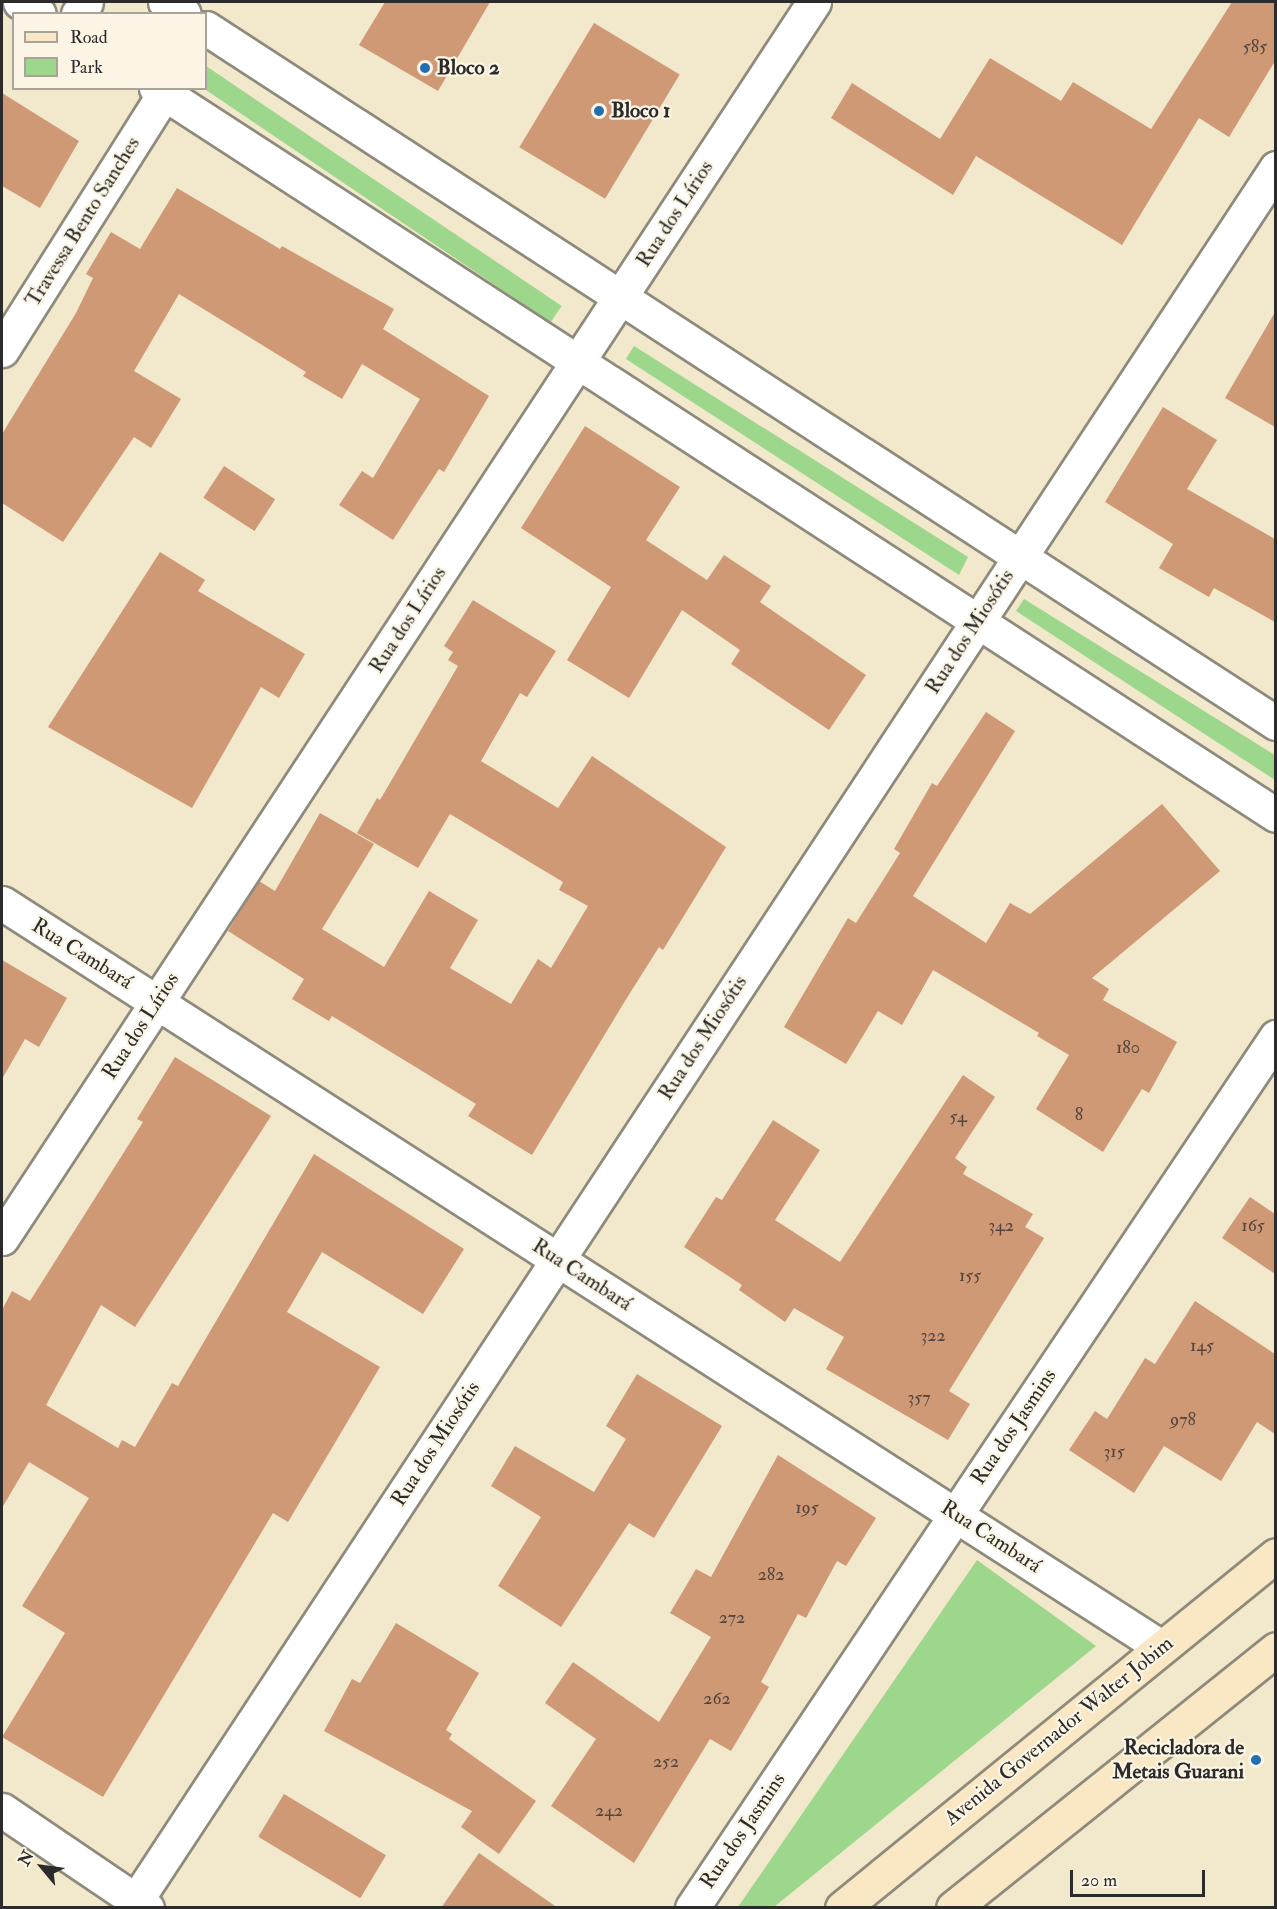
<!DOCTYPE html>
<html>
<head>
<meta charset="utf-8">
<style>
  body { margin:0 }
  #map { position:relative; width:1277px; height:1909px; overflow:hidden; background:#f2e8cc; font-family:"IM FELL Double Pica",serif }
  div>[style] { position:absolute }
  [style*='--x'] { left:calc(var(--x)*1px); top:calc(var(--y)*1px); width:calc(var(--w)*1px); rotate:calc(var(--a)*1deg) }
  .green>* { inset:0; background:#9cd78b; transform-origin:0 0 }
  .building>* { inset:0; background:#cf9976; transform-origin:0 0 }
  .roads { filter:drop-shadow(2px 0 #8e8a7c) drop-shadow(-2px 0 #8e8a7c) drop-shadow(0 2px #8e8a7c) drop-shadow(0 -2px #8e8a7c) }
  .minor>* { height:33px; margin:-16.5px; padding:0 16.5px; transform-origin:16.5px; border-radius:16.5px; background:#fff }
  .tertiary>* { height:33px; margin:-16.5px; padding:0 16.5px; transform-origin:16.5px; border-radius:16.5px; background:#fff }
  .secondary>* { height:33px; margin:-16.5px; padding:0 16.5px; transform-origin:16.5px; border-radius:16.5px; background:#fae7c3 }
  .dots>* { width:16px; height:16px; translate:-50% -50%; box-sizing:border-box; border:3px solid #fcf5e5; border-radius:50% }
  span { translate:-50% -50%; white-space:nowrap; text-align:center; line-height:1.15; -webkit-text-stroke:4.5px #fcf5e5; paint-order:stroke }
  .number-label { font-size:18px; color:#54463e }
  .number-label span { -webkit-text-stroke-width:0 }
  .poi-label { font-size:21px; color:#2b2b2b; font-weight:700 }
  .left { translate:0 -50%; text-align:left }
  .right { translate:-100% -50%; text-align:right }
  .street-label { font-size:21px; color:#2b2b2b }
  .frame { position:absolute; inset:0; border:3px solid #2b2b2b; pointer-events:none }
  .legend { position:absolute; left:12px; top:12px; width:195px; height:78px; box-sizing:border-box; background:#fcf5e5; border:2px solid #a8a49b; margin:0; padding:8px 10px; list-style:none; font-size:18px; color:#2b2b2b }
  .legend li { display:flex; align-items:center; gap:12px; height:30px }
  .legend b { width:30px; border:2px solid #a8a49b }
  .north { position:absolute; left:12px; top:1837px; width:60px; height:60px; -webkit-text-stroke:4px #fcf5e5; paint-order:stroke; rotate:299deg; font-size:16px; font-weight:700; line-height:24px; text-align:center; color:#2b2b2b }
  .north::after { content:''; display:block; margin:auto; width:21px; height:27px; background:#2b2b2b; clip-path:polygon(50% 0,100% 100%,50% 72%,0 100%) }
  .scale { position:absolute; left:1070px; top:1870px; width:135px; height:27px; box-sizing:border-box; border:3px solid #2b2b2b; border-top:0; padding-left:8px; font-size:18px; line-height:21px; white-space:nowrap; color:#2b2b2b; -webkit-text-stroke:4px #fcf5e5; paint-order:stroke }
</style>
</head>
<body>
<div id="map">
  <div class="green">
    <i style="left:206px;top:66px;width:429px;height:20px;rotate:34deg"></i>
    <i style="clip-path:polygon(634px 346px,968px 557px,959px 575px,626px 359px)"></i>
    <i style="clip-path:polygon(1024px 599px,1275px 755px,1275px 780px,1016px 611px)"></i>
    <i style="clip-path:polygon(977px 1560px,1096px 1646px,774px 1907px,738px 1907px)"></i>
  </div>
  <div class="building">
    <i style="clip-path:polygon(385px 2px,490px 2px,438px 91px,359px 45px)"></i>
    <i style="clip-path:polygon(1232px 2px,1275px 2px,1275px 61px,1229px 137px,1199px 118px,1122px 245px,976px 156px,953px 195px,831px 118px,852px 83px,940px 139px,990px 58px,1061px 101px,1073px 82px,1151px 129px)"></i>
    <i style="left:594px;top:23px;width:100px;height:145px;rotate:31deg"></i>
    <i style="clip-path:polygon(2px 93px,79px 141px,40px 208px,2px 186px)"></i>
    <i style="clip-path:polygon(177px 188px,280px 249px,282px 246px,394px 309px,383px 329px,489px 396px,444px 472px,439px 469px,393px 540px,339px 505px,362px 471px,373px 478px,420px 399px,362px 364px,342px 399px,303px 376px,306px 372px,179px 294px,134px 371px,181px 399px,151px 448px,134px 437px,63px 542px,2px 503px,2px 434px,76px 313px,93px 278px,86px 274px,111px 232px,140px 249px)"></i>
    <i style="clip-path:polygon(1275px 312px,1275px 427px,1225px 398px)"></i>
    <i style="clip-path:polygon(1163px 407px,1217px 440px,1187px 489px,1275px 539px,1275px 622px,1214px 588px,1209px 597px,1159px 568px,1173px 544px,1105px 502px)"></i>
    <i style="clip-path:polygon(585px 426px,680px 487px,646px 540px,707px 580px,724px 555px,771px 586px,760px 602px,866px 675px,829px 730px,731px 664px,740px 650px,682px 610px,629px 698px,567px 660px,611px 587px,521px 528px)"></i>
    <i style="left:224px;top:466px;width:61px;height:38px;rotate:33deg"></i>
    <i style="clip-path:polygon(160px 552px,205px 580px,198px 591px,305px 654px,279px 698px,261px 687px,192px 808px,48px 727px)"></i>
    <i style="clip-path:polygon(473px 600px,556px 651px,527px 697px,520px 693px,481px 761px,558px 808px,592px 756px,726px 847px,663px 950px,659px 947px,625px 1001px,532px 1155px,468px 1116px,476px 1104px,332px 1016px,329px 1021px,292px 999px,304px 979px,228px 931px,259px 881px,275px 891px,320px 813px,374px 844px,322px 929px,384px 967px,429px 891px,478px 920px,450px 968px,511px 1004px,538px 959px,551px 968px,588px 906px,559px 890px,563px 882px,450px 814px,418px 868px,357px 833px,377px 798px,380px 800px,458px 666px,448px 660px,453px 652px,444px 646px)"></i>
    <i style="clip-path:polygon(986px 712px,1015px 731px,913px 896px,986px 943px,1010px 903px,1030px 914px,1162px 804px,1220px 871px,1092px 978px,1109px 989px,1103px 1000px,1177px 1042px,1149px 1093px,1142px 1089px,1103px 1152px,1036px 1109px,1069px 1055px,1037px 1036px,1039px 1033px,933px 970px,902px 1025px,878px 1011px,846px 1064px,784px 1027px,848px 918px,856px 923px,900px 853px,894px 849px,932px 783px,937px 786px)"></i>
    <i style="clip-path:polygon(2px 960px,67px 998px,39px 1047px,25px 1039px,2px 1079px)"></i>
    <i style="clip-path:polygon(175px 1057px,271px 1116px,135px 1327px,101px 1305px,46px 1405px,118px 1448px,122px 1440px,135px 1447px,172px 1383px,178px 1386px,314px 1154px,464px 1249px,423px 1314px,322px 1252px,287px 1312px,380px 1367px,288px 1522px,273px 1513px,103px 1797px,2px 1737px,65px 1633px,22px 1606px,89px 1498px,29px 1462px,2px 1508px,2px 1310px,12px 1291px,30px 1301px,143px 1122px,137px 1119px)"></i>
    <i style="clip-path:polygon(963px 1075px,995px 1097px,955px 1158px,967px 1167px,963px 1174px,1033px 1214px,1025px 1227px,1044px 1238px,949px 1391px,970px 1404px,948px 1440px,826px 1369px,844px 1337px,794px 1308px,785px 1322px,739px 1290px,742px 1285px,684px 1247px,716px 1197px,722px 1200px,773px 1120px,820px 1150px,775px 1220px,840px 1262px)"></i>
    <i style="clip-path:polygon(1250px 1197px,1275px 1214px,1275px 1274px,1222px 1238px)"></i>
    <i style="clip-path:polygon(1195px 1301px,1275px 1354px,1275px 1434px,1257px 1422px,1221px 1481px,1164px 1446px,1134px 1493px,1069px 1450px,1095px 1411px,1107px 1419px,1145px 1358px,1155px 1364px)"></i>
    <i style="clip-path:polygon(637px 1374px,722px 1426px,654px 1538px,629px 1523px,561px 1627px,498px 1586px,541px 1517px,491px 1486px,515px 1446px,594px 1492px,626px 1439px,606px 1426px)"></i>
    <i style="clip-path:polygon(778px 1455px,876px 1518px,846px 1566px,837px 1561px,806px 1618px,798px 1614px,761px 1682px,769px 1687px,731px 1751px,710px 1739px,634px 1863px,551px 1806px,596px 1739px,545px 1703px,573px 1662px,659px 1722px,711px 1637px,670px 1613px,696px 1569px,711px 1577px)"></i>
    <i style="clip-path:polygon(396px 1623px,479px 1673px,446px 1730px,452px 1734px,449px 1739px,536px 1801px,499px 1854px,461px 1827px,472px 1811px,324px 1731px,352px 1679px,360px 1683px)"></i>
    <i style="left:284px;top:1794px;width:119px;height:50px;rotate:31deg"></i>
    <i style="clip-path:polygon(479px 1853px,558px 1908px,441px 1908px)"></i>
  </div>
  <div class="roads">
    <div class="minor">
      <i style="--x:78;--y:14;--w:14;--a:-56"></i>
      <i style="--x:2;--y:350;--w:303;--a:-57.7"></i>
      <i style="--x:2;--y:903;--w:1377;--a:32.7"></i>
      <i style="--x:2;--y:1238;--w:1479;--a:-56.7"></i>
      <i style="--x:2;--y:1810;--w:175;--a:34.1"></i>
      <i style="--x:131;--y:1908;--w:2083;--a:-56.65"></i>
      <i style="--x:692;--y:1908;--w:1049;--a:-56.16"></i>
    </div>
    <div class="tertiary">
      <i style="--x:20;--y:2;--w:22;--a:32"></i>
      <i style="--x:165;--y:2;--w:22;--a:32"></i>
      <i style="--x:206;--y:28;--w:1276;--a:33.01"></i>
      <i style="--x:156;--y:88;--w:1335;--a:32.99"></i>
    </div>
    <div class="secondary">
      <i style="--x:842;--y:1908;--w:559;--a:-39.12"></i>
      <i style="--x:953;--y:1908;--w:414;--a:-38.7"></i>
    </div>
  </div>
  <div class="dots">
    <i style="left:425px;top:68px;background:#1f6fb2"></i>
    <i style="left:599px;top:111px;background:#1f6fb2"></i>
    <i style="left:1256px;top:1760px;background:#1f6fb2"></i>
  </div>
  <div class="number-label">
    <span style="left:1255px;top:47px">585</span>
    <span style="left:1128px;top:1048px">180</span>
    <span style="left:1079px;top:1115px">8</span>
    <span style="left:958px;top:1117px">54</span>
    <span style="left:1001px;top:1226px">342</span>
    <span style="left:1253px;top:1226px">165</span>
    <span style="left:970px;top:1276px">155</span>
    <span style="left:933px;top:1336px">322</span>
    <span style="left:1202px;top:1346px">145</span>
    <span style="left:919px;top:1398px">357</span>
    <span style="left:1183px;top:1420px">978</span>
    <span style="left:1114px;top:1452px">315</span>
    <span style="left:807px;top:1508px">195</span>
    <span style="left:771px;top:1575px">282</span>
    <span style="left:732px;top:1618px">272</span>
    <span style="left:717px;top:1699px">262</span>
    <span style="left:666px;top:1762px">252</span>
    <span style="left:609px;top:1811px">242</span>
  </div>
  <div class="poi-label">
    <span class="left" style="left:437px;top:68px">Bloco 2</span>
    <span class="left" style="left:611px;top:111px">Bloco 1</span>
    <span class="right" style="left:1244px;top:1760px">Recicladora de<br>Metais Guarani</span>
  </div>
  <div class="street-label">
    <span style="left:675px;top:214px;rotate:-57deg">Rua dos Lírios</span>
    <span style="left:83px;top:222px;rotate:-58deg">Travessa Bento Sanches</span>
    <span style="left:408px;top:620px;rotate:-57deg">Rua dos Lírios</span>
    <span style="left:970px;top:632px;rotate:-57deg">Rua dos Miosótis</span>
    <span style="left:82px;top:954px;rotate:32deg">Rua Cambará</span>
    <span style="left:141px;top:1026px;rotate:-57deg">Rua dos Lírios</span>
    <span style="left:703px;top:1038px;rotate:-57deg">Rua dos Miosótis</span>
    <span style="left:582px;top:1275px;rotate:33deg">Rua Cambará</span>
    <span style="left:1014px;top:1427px;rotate:-56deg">Rua dos Jasmins</span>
    <span style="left:436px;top:1444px;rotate:-57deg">Rua dos Miosótis</span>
    <span style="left:991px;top:1537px;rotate:33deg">Rua Cambará</span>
    <span style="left:1059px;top:1731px;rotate:-39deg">Avenida Governador Walter Jobim</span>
    <span style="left:743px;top:1831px;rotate:-56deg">Rua dos Jasmins</span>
  </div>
  <div class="frame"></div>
  <ul class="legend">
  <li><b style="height:8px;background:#fae7c3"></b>Road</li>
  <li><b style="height:16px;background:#9cd78b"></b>Park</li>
  </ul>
  <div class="north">N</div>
  <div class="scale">20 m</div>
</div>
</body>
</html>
